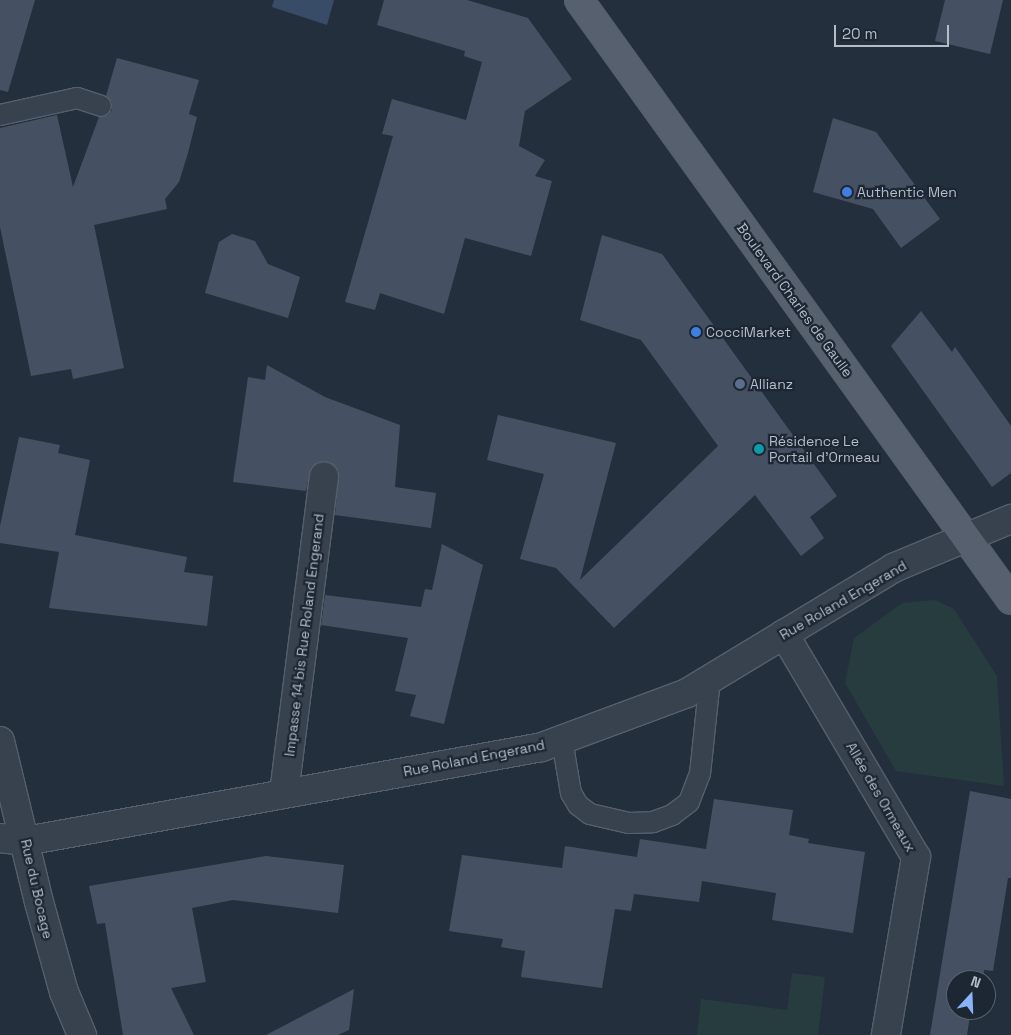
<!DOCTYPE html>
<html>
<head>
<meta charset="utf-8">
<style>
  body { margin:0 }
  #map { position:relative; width:1011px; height:1035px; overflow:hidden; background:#242f3e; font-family:"Space Grotesk",sans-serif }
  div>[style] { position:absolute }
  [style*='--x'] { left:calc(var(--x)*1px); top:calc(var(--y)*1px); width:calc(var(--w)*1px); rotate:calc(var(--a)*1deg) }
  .green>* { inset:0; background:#263c3f }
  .water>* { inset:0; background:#394c67 }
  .building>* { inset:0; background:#455162 }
  .roads { filter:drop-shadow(1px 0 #565f6c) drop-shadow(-1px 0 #565f6c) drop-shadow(0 1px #565f6c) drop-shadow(0 -1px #565f6c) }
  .lane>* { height:20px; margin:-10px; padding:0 10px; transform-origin:10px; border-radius:10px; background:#38414e }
  .street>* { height:28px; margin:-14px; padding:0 14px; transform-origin:14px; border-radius:14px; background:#38414e }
  .primary>* { height:28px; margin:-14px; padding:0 14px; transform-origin:14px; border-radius:14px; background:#56606e }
  .dots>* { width:14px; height:14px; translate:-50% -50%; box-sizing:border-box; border:2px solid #1d2633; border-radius:50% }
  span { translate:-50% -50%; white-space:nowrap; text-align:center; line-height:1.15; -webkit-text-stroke:4.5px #1d2633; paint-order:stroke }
  .poi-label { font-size:14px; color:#b4bcc9 }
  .left { translate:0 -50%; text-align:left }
  .street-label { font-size:14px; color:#b4bcc9 }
  .north { position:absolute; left:946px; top:970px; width:50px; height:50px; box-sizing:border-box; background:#1d2633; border:1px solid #59626f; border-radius:50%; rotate:20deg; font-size:14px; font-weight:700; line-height:20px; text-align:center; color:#b4bcc9 }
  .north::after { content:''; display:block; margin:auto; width:18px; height:22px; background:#8ab4f8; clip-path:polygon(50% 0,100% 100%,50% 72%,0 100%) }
  .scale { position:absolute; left:834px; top:25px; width:115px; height:22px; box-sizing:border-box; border:2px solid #b4bcc9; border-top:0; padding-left:6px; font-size:15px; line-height:18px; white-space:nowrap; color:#b4bcc9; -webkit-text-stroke:4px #1d2633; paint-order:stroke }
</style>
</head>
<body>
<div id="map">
  <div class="green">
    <i style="clip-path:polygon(935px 600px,954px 609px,997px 676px,1004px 786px,896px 771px,845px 683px,854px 638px,902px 603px)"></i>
    <i style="clip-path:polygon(792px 973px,825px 977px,818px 1035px,697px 1035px,701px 999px,787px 1010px)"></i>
  </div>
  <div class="water">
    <i style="clip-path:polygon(274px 0,334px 0,327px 25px,272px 7px)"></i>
  </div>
  <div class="building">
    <i style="clip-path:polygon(0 0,35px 0,8px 92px,0 90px)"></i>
    <i style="clip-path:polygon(384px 0,467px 0,528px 18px,572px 79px,525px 111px,519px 146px,545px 160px,535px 176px,552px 181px,531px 256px,465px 238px,444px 314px,380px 293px,375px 310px,345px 302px,393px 136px,382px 134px,392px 99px,466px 120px,482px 62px,464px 56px,465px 51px,377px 25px)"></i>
    <i style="clip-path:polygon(945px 0,1003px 0,990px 54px,935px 41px)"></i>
    <i style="clip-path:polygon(117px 58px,199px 80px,189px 114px,197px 117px,188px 153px,179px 182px,165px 199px,167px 209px,94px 225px,124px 368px,73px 379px,71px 369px,31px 376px,0 227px,0 128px,57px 115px,73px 187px,99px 117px,108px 115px,112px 110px,112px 103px,106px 96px)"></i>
    <i style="clip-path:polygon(833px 118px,876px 132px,940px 219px,901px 248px,873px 209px,813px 192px)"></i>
    <i style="clip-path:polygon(232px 234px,255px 241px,268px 264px,300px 277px,288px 318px,205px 293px,219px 242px)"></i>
    <i style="clip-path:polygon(602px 235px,662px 254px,837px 496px,810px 517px,824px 538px,801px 556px,755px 495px,614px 628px,556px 568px,520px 559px,544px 474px,487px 460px,498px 415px,616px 443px,580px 580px,718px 446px,641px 340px,580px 320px)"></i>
    <i style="clip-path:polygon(921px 311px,952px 352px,955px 347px,1011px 426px,1011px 473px,992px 487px,891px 346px)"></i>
    <i style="clip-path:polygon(267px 365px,325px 397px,400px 425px,395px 487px,436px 493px,431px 528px,335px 515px,339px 471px,326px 462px,311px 468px,306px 491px,233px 482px,248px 377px,265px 380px)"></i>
    <i style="clip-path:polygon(19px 437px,60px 445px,58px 453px,90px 460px,75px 535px,187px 557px,184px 572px,213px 576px,207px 626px,49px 608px,59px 552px,0 543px,0 526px)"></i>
    <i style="clip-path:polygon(442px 544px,483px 565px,444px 724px,410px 716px,416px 695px,395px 691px,408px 638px,321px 625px,325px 595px,421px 607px,425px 589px,432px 590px)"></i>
    <i style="clip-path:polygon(970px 791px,1011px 799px,1011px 878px,1008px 878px,993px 971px,984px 970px,983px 980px,956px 980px,956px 1010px,971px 1010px,967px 1035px,930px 1035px)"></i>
    <i style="clip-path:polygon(714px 799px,793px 810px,789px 835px,809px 839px,808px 843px,865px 852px,853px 933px,772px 920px,776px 893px,702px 881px,699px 902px,634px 894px,631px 911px,615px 909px,602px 988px,521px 977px,525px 951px,501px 947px,503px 939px,449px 931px,462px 855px,562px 868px,565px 846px,637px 857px,640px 839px,706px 849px)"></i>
    <i style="clip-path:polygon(266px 856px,344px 865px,338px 913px,233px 900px,192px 908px,206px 982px,171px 988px,194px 1035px,123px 1035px,105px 923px,97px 924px,89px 886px)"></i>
    <i style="clip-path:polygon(354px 989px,349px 1030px,338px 1035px,266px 1035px)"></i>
  </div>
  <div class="roads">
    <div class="lane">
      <i style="--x:0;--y:115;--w:79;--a:-12.4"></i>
      <i style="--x:77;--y:98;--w:25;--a:18"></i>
      <i style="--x:562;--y:740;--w:54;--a:80.4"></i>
      <i style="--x:571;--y:793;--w:14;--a:60"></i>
      <i style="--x:578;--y:805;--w:15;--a:37"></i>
      <i style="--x:590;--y:814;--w:40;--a:13"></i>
      <i style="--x:629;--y:823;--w:24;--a:-2"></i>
      <i style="--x:653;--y:822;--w:20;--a:-20"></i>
      <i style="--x:672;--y:815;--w:21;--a:-37"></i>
      <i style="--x:689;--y:802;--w:30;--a:-69"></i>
      <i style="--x:700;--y:774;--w:96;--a:-84"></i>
    </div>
    <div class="street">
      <i style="--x:784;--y:634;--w:259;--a:59.4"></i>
      <i style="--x:916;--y:857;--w:181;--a:99.6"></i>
      <i style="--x:0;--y:741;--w:166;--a:76.4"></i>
      <i style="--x:39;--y:902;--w:93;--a:74.5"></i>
      <i style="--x:64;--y:992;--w:47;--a:67.3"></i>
      <i style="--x:284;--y:793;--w:319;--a:-82.8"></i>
      <i style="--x:0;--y:838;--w:26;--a:7"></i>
      <i style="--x:26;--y:841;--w:524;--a:-10.32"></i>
      <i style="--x:542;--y:747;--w:155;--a:-20.4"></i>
      <i style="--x:687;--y:693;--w:241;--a:-31.2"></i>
      <i style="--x:893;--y:568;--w:128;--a:-22.6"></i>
    </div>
    <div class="primary">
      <i style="--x:579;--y:0;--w:739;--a:54.25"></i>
    </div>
  </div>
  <div class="dots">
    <i style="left:847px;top:192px;background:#3f7fe0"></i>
    <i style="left:696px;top:332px;background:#3f7fe0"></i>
    <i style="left:740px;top:384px;background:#5c6f8a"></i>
    <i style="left:759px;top:449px;background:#0f9aa8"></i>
  </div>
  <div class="poi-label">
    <span class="left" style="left:857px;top:192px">Authentic Men</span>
    <span class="left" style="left:706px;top:332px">CocciMarket</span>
    <span class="left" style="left:750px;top:384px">Allianz</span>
    <span class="left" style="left:769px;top:449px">Résidence Le<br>Portail d'Ormeau</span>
  </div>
  <div class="street-label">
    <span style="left:795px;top:300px;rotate:54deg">Boulevard Charles de Gaulle</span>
    <span style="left:843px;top:600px;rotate:-30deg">Rue Roland Engerand</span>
    <span style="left:304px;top:635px;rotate:-83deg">Impasse 14 bis Rue Roland Engerand</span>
    <span style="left:474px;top:758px;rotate:-11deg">Rue Roland Engerand</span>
    <span style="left:881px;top:797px;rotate:60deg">Allée des Ormeaux</span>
    <span style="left:37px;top:889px;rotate:77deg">Rue du Bocage</span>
  </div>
  <div class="north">N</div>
  <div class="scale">20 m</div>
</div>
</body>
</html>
